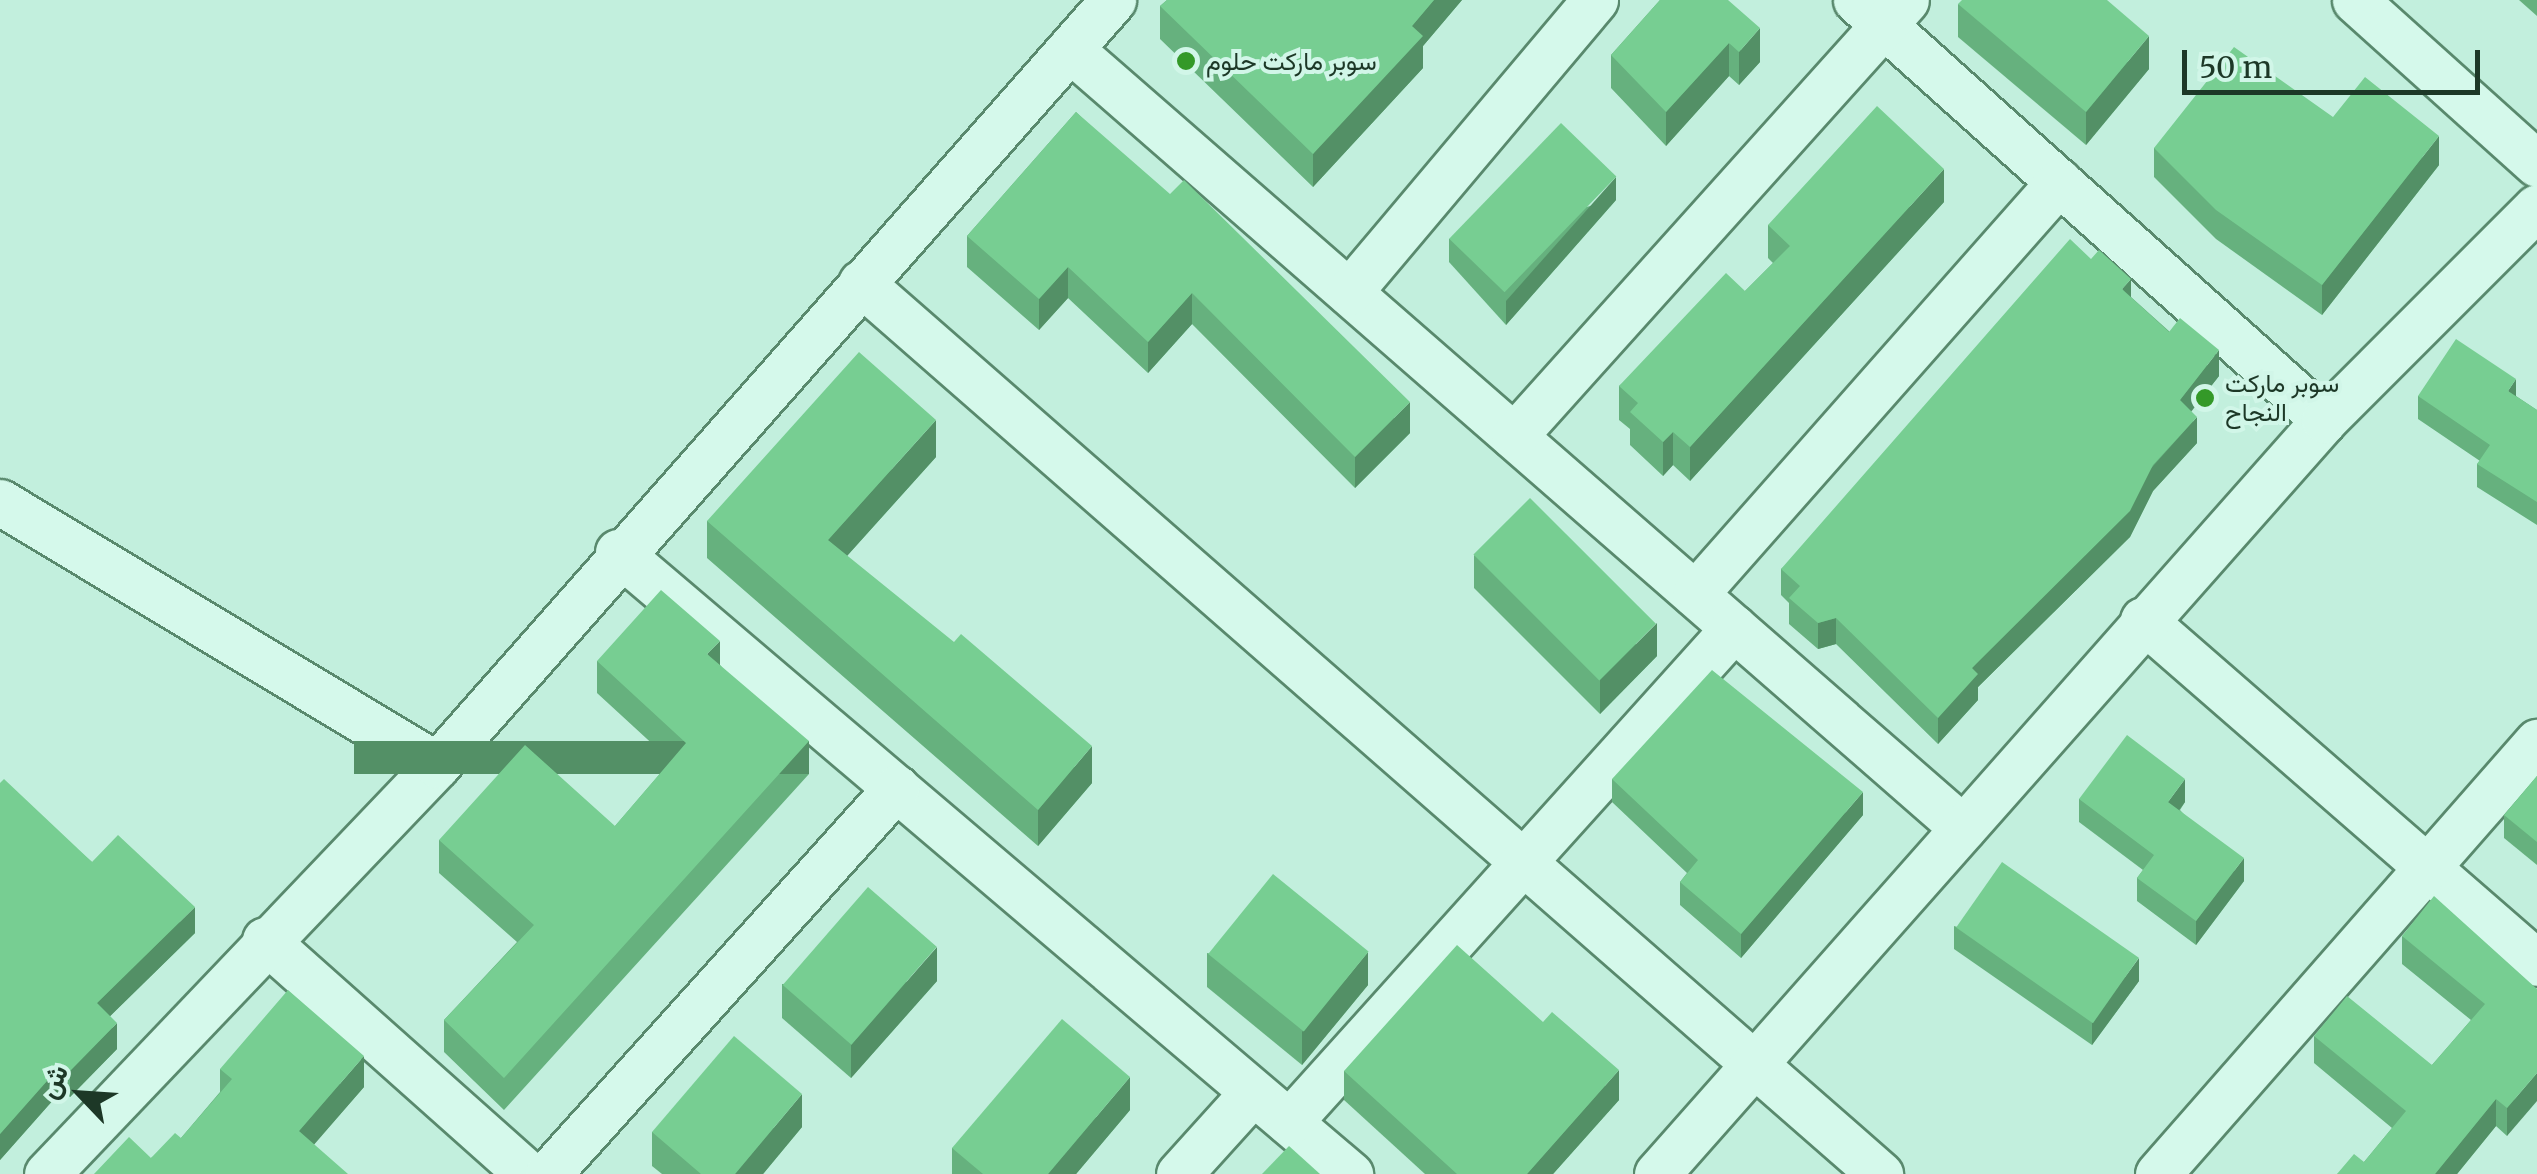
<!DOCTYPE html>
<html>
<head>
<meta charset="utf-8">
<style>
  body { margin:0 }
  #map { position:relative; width:2537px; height:1174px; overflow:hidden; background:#c2efdd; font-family:Merriweather,Vazirmatn,serif }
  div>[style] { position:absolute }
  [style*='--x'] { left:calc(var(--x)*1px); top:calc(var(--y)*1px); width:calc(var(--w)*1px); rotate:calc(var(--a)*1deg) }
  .roads { filter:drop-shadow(2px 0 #59896d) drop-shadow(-2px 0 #59896d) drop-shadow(0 2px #59896d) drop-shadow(0 -2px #59896d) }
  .minor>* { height:45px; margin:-22.5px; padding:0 22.5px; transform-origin:22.5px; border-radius:22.5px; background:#d5f9eb }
  .wall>* { inset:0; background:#66b17e }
  .shaded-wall>* { inset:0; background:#539066; transform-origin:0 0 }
  .building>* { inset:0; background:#77ce92; transform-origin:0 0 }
  .dots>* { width:28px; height:28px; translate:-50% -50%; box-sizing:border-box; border:5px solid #d1f6e8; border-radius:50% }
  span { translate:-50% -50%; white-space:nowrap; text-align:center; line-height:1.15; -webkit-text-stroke:8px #d1f6e8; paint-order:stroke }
  .poi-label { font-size:25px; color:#1d3827 }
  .left { translate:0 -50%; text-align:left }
  .north { position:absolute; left:30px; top:1044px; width:100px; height:100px; -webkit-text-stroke:8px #d1f6e8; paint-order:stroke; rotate:295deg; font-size:28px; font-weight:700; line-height:40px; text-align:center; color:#1d3827 }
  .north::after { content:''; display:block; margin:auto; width:35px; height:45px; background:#1d3827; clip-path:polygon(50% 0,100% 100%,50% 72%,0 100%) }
  .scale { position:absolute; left:2182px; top:50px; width:298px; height:45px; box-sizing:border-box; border:5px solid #1d3827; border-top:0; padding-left:12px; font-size:30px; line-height:35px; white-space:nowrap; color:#1d3827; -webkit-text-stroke:8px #d1f6e8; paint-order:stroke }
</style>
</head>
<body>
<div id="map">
  <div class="roads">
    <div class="minor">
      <i style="--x:1856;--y:0;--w:629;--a:41.91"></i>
      <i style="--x:2355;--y:0;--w:245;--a:42"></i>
      <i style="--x:1070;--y:49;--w:1185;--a:41.1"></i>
      <i style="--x:861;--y:283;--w:1354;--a:41.17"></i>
      <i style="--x:1349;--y:292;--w:382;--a:-49.9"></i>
      <i style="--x:1514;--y:436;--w:586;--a:-48.04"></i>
      <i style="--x:0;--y:502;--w:510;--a:31.04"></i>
      <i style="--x:618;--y:552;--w:961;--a:40.36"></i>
      <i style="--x:1695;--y:594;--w:550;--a:-48.54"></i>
      <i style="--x:2143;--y:620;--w:522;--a:41.04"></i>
      <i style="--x:265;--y:940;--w:352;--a:41.7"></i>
      <i style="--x:1289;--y:1122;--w:665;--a:-47.99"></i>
      <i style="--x:47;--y:1174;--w:565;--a:-46.36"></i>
      <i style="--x:437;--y:765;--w:1021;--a:-48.53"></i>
      <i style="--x:548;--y:1174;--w:520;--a:-47.96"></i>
      <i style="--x:1179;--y:1174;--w:110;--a:-47.9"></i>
      <i style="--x:1657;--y:1174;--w:1007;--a:-48.5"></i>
      <i style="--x:2324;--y:420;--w:301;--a:-45"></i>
      <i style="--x:2158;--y:1174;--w:575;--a:-48.74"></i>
    </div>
  </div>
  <div class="wall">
    <i style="clip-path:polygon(1167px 0,1462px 0,1423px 46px,1423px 68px,1313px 187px,1160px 39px,1160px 6px)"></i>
    <i style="clip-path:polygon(1660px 0,1760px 62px,1739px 85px,1729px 76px,1666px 146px,1611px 88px,1611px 55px)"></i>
    <i style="clip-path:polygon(2519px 0,2537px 0,2537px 16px)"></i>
    <i style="clip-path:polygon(1958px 4px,2149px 69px,2086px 145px,1958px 37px)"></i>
    <i style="clip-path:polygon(1076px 112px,1410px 433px,1355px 488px,1192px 324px,1148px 373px,1068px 298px,1039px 330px,967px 267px,967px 236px)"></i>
    <i style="clip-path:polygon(2333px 117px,2439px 165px,2322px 315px,2216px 239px,2154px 177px,2154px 148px)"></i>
    <i style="clip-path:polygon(1616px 200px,1506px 325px,1449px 262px,1449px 239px)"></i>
    <i style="clip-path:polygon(1944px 202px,1690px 481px,1673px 465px,1663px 476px,1630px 445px,1630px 429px,1619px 420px,1619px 386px,1745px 291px,1773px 263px,1768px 258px,1768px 225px)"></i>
    <i style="clip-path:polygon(2131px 297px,2219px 376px,2191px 411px,2197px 443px,2153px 491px,2130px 537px,1978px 687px,1978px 700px,1938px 744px,1836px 644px,1818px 649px,1789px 624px,1789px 603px,1781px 595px,1781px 569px)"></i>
    <i style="clip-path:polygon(2418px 396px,2516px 396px,2537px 410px,2537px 525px,2477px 487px,2477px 464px,2480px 461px,2418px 419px)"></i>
    <i style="clip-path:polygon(936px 457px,847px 556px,1092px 783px,1038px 846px,707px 558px,707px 521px)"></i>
    <i style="clip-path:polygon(1474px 555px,1657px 656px,1600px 714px,1474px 588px)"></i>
    <i style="clip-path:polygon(597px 661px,720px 665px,809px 774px,504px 1110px,444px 1052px,444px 1020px,517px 942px,439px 873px,439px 840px,615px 826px,671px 761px,597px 693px)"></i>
    <i style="clip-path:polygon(2537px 776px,2537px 865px,2504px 838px,2504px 815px)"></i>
    <i style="clip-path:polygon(1612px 779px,1863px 815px,1741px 958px,1680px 905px,1680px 882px,1687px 873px,1612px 802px)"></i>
    <i style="clip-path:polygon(0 783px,92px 862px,195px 933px,110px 1016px,117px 1049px,70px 1097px,62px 1090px,0 1160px)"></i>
    <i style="clip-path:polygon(2079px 799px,2185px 802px,2180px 810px,2244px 881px,2196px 945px,2137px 901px,2137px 878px,2143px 870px,2079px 822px)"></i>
    <i style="clip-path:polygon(1954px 926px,2139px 981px,2092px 1045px,1954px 949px)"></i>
    <i style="clip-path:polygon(2402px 936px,2537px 989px,2507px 1136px,2496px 1126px,2457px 1174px,2337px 1174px,2364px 1162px,2392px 1128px,2314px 1063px,2314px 1036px,2432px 1065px,2471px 1020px,2402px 964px)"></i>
    <i style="clip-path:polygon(1207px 953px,1368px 985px,1302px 1065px,1207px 987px)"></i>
    <i style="clip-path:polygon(937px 981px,851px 1078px,782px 1018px,782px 984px)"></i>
    <i style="clip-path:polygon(1543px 1022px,1619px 1100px,1553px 1174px,1425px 1174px,1344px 1100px,1344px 1071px)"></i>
    <i style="clip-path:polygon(220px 1069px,364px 1087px,314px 1144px,94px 1174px,151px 1158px,181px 1138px,220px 1092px)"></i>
    <i style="clip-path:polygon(1130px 1110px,1076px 1174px,952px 1174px,952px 1148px)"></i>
    <i style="clip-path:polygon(802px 1127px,763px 1174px,662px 1174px,652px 1166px,652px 1132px)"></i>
  </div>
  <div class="shaded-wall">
    <i style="clip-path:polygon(1434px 0,1462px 0,1423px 46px,1423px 68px,1313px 187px,1313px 154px,1412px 26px)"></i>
    <i style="clip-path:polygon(1760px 28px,1760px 62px,1739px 85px,1739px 52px)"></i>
    <i style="clip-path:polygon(2149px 36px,2149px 69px,2086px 145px,2086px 112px)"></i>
    <i style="clip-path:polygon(1729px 43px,1729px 76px,1666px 146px,1666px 112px)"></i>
    <i style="clip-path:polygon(2439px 136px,2439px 165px,2322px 315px,2322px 285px)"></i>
    <i style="clip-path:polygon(1944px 169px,1944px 202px,1690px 481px,1690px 447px)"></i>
    <i style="clip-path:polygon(1616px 177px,1616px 200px,1506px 325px,1506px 301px)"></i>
    <i style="clip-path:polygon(1068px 267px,1068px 298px,1039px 330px,1039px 299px)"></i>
    <i style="clip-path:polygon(2131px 279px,2131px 305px,2122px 289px)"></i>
    <i style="clip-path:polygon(1192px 293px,1192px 324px,1148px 373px,1148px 342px)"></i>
    <i style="clip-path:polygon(2219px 350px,2219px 376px,2180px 426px,2180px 400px)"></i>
    <i style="clip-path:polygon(2516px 379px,2516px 403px,2508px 391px)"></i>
    <i style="clip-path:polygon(1410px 402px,1410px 433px,1355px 488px,1355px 457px)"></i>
    <i style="clip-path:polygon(2197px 417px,2197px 443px,2153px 491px,2130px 537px,1978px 687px,1978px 700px,1938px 744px,1938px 718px,1972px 668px)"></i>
    <i style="clip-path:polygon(936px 420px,936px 457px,828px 577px,828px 540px)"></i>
    <i style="clip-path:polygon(1673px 432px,1673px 465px,1663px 476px,1663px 442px)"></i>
    <i style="clip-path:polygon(1836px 618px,1836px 644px,1818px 649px,1818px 623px)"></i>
    <i style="clip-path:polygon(1657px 623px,1657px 656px,1600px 714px,1600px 680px)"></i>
    <i style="clip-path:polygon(720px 641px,720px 673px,707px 654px)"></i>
    <i style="left:809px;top:741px;width:33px;height:455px;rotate:90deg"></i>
    <i style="clip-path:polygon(1092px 746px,1092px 783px,1038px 846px,1038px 810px)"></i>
    <i style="clip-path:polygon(2185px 779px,2185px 802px,2168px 825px,2168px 802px)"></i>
    <i style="clip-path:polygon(1863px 792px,1863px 815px,1741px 958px,1741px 934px)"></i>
    <i style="clip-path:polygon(2244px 858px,2244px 881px,2196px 945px,2196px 921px)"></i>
    <i style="clip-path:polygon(195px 907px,195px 933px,97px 1029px,97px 1003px)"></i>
    <i style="clip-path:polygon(937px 947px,937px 981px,851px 1078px,851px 1045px)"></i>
    <i style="clip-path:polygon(1368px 952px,1368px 985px,1302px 1065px,1302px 1032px)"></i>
    <i style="clip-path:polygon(2139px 958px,2139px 981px,2092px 1045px,2092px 1022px)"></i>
    <i style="clip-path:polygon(117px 1023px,117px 1049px,70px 1097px,70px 1071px)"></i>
    <i style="clip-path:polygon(364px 1056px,364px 1087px,299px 1162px,299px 1131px)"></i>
    <i style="clip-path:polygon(62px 1064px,62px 1090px,0 1160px,0 1134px)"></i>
    <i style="clip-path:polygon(1619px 1070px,1619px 1100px,1553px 1174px,1527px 1174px)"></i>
    <i style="clip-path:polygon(2537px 1073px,2537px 1101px,2507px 1136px,2507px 1108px)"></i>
    <i style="clip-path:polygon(1130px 1077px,1130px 1110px,1076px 1174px,1048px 1174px)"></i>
    <i style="clip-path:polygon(802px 1094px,802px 1127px,763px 1174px,735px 1174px)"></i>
    <i style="clip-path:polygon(2496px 1099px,2496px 1126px,2457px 1174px,2435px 1174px)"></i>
  </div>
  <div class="building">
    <i style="clip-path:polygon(1167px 0,1434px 0,1412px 26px,1423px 36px,1313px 154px,1160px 6px)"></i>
    <i style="clip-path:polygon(1660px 0,1728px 0,1760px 28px,1739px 52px,1729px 43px,1666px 112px,1611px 55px)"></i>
    <i style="clip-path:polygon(1962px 0,2107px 0,2149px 36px,2086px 112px,1958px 4px)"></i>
    <i style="clip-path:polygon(2234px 47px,2333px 117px,2365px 77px,2439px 136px,2322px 285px,2216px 210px,2154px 148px)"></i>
    <i style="clip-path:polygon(1877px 106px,1944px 169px,1690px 447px,1673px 432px,1663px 442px,1630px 412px,1638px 403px,1619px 386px,1726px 273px,1745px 291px,1790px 246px,1768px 225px)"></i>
    <i style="clip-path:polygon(1076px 112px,1170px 194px,1184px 180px,1410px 402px,1355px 457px,1192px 293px,1148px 342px,1068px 267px,1039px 299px,967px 236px)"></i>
    <i style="left:1561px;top:123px;width:77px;height:161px;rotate:44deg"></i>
    <i style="clip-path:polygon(2070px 239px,2091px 259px,2099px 250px,2131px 279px,2122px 289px,2169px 332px,2180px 318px,2219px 350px,2180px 400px,2197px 417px,2153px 465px,2130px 511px,1972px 668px,1978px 674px,1938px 718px,1836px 618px,1818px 623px,1789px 598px,1800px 586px,1781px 569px)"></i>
    <i style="clip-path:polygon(2456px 339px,2516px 379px,2508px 391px,2537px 410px,2537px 502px,2477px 464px,2490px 445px,2418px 396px)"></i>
    <i style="clip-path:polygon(859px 352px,936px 420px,828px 540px,954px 642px,961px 634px,1092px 746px,1038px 810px,707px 521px)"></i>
    <i style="left:1530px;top:498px;width:178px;height:80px;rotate:45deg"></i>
    <i style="clip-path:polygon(661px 590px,720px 641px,707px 654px,809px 741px,504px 1078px,444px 1020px,534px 925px,439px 840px,525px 745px,615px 826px,686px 743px,597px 661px)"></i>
    <i style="clip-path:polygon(1712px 670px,1863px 792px,1741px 934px,1680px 882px,1698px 860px,1612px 779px)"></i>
    <i style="clip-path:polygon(2127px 735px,2185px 779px,2168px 802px,2244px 858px,2196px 921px,2137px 878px,2154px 855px,2079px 799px)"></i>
    <i style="clip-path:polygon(2537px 776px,2537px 842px,2504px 815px)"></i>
    <i style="clip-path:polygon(4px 779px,92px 862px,118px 835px,195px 907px,97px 1003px,117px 1023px,70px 1071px,62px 1064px,0 1134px,0 783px)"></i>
    <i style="left:2002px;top:862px;width:167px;height:80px;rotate:35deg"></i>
    <i style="left:1273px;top:874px;width:123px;height:103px;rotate:39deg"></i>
    <i style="left:868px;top:887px;width:91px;height:130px;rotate:41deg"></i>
    <i style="clip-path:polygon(2434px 896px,2537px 989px,2537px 1073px,2507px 1108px,2496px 1099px,2435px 1174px,2337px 1174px,2354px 1154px,2364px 1162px,2406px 1111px,2314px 1036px,2347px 996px,2432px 1065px,2485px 1004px,2402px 936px)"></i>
    <i style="clip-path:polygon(1457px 945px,1543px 1022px,1552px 1012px,1619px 1070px,1527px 1174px,1457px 1174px,1344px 1071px)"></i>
    <i style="clip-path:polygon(288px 990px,364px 1056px,299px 1131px,348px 1174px,94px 1174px,129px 1137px,151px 1158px,175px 1133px,181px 1138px,232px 1079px,220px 1069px)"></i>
    <i style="clip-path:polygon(1062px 1019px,1130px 1077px,1048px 1174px,983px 1174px,952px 1148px)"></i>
    <i style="clip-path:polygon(734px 1036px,802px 1094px,735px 1174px,701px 1174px,652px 1132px)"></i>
    <i style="clip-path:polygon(1289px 1146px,1320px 1174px,1262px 1174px)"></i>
  </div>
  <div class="dots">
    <i style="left:1186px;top:61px;background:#349928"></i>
    <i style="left:2205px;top:398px;background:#349928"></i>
  </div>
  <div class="poi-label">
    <span class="left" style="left:1206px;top:61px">سوبر ماركت حلوم</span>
    <span class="left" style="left:2225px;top:398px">سوبر ماركت<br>النجاح</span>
  </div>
  <div class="north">ش</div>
  <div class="scale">50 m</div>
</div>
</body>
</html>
